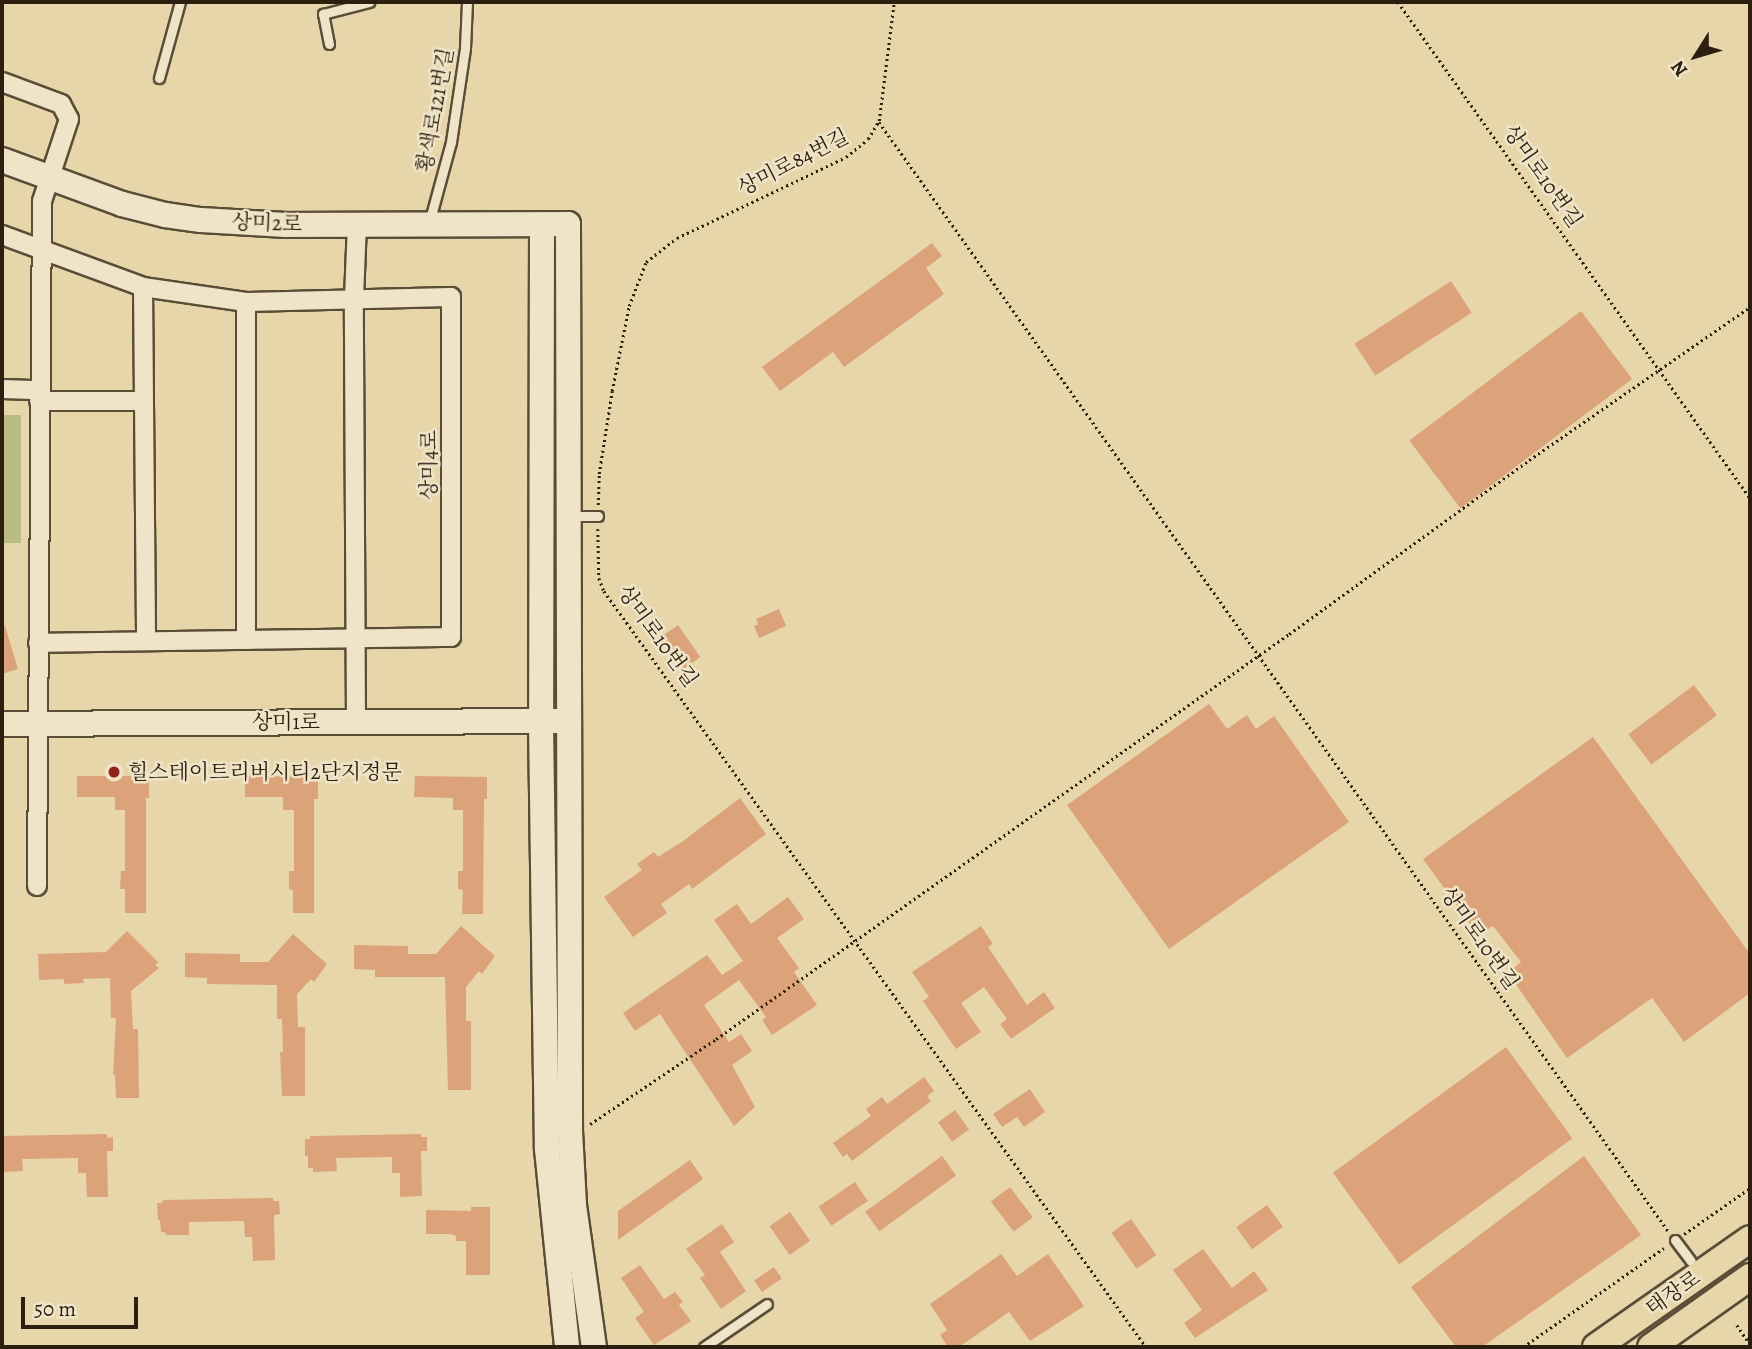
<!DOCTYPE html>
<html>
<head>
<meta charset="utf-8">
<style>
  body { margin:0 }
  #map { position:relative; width:1752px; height:1349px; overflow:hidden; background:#e6d6aa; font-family:Alegreya,"Noto Serif KR",serif }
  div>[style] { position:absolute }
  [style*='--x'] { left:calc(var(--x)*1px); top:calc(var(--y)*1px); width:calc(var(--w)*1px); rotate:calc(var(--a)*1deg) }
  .green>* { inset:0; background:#bbbc84; transform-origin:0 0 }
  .building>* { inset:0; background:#dca37a; transform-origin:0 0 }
  .path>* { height:2.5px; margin-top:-1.25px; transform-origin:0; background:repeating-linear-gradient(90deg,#2c1f0f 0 2px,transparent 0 5.5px) }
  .roads { filter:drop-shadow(2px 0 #5a4d36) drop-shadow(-2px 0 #5a4d36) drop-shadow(0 2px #5a4d36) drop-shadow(0 -2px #5a4d36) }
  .lane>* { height:9px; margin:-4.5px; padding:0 4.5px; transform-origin:4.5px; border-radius:4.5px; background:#efe4c8 }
  .street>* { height:18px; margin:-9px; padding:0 9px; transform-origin:9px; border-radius:9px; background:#efe4c8 }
  .secondary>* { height:24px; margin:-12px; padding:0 12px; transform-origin:12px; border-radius:12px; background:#efe4c8 }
  .primary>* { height:26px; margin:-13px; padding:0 13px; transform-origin:13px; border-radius:13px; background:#e6d6aa }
  .dots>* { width:19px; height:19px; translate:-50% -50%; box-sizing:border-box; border:4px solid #efe4c8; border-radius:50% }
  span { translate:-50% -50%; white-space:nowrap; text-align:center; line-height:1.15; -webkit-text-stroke:5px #efe4c8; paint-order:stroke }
  .street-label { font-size:21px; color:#2c1f0f }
  .poi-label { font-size:21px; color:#2c1f0f }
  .left { translate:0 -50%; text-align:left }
  .frame { position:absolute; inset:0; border:4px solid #2c1f0f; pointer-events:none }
  .north { position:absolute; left:1661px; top:21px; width:70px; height:70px; -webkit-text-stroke:5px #efe4c8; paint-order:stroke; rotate:233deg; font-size:19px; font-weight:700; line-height:28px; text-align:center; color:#2c1f0f }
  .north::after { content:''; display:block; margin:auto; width:24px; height:32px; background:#2c1f0f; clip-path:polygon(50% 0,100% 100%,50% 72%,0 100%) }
  .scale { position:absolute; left:21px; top:1297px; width:117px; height:32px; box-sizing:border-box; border:4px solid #2c1f0f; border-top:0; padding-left:9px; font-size:21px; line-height:24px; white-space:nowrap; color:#2c1f0f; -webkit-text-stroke:5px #efe4c8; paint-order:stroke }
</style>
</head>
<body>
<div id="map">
  <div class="green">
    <i style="left:2px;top:415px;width:19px;height:128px"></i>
  </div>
  <div class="building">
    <i style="clip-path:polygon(932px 243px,942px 256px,926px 268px,944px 294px,844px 367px,833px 352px,780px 391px,762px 367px)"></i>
    <i style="left:1451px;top:281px;width:38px;height:115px;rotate:57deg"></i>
    <i style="left:1581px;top:311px;width:85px;height:215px;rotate:53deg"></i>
    <i style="clip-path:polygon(779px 609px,786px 626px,759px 638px,754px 626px,758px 624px,756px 619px)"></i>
    <i style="left:678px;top:625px;width:39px;height:23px;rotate:55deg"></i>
    <i style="clip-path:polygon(5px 626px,18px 669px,2px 674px,2px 627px)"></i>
    <i style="left:1694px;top:685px;width:38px;height:82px;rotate:53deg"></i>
    <i style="clip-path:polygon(1209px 704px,1227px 729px,1247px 715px,1256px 729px,1274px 716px,1349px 822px,1169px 949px,1067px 805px)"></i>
    <i style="clip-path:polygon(1593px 737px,1750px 954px,1750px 993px,1684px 1042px,1652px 998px,1567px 1058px,1508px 973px,1521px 962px,1493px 926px,1478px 935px,1423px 859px)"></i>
    <i style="clip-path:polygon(77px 776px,149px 776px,149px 798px,146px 798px,146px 913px,125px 913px,125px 889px,120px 889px,121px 871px,125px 871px,125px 810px,115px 810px,115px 797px,77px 797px)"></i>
    <i style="clip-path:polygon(245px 776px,318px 777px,318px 799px,314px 799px,314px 913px,293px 913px,293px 890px,289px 889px,289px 871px,294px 871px,294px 810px,283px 810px,283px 797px,245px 797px)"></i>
    <i style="clip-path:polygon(415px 776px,487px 777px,487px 799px,484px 799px,483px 914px,462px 914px,463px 890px,458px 889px,458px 871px,463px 871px,463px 810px,453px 810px,453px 798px,414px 797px)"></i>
    <i style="clip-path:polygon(740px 798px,766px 834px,692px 889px,689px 884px,661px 904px,667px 913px,633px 937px,604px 897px,642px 870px,637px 864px,654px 852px,658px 857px,683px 841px)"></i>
    <i style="clip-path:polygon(788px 897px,804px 919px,777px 938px,799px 968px,794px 972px,817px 1005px,772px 1035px,762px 1020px,766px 1017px,739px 980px,704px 1005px,729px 1042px,741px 1034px,752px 1051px,732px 1065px,755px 1107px,734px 1126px,660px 1014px,635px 1031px,623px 1013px,707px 955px,722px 975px,743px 961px,714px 920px,737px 904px,751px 924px)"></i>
    <i style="clip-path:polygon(461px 926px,495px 956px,482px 974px,479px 971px,466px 987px,466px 1021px,471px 1021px,471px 1090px,448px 1090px,445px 977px,375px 977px,375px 970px,354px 969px,354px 945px,408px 946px,408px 954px,436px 954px)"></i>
    <i style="clip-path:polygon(981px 926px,993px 944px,988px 947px,1027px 1005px,1044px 992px,1055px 1008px,1011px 1039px,1000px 1024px,1007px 1019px,984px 987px,961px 1003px,981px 1032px,956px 1049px,923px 1001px,929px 997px,912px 972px)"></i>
    <i style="clip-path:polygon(127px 931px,158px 962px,155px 965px,159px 968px,131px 991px,133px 1029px,138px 1029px,139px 1098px,116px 1098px,115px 1074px,113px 1075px,116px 1018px,111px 1018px,110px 978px,83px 979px,84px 983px,64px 984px,64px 979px,39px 980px,38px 954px,106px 952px)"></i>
    <i style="clip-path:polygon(293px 934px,327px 964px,314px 982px,311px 979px,297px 994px,298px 1027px,305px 1027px,305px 1096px,282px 1096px,280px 1052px,283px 1052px,282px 1019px,277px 1019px,277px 985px,207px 984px,207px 978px,185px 977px,185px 953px,240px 954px,240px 962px,268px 962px)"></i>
    <i style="left:1506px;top:1047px;width:113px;height:214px;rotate:54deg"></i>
    <i style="clip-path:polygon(924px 1077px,934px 1091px,927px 1096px,931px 1101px,852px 1161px,847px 1154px,843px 1157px,833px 1143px,871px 1116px,866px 1109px,882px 1097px,887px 1104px)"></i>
    <i style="clip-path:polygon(1030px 1089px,1045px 1112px,1024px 1127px,1017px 1117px,1002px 1127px,993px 1114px)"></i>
    <i style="left:955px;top:1110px;width:24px;height:21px;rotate:54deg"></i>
    <i style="clip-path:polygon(107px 1134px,107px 1138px,113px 1137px,113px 1151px,107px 1151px,108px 1197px,87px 1197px,86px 1173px,78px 1173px,78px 1158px,22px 1159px,23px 1171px,2px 1172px,2px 1136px)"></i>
    <i style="clip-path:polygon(421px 1134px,421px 1137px,427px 1137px,427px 1151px,421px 1151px,422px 1196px,400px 1197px,400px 1173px,392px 1173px,392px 1157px,336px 1158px,337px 1171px,313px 1172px,313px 1168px,308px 1168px,308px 1156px,305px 1156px,305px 1139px,310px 1139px,310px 1136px)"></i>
    <i style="left:942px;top:1156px;width:24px;height:95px;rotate:54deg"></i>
    <i style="clip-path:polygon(1584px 1156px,1641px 1235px,1482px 1347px,1456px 1347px,1411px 1287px)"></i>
    <i style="clip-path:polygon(690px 1160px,703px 1179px,618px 1240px,618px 1211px)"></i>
    <i style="left:855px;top:1182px;width:23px;height:44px;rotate:56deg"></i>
    <i style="left:1010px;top:1187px;width:38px;height:24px;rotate:53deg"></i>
    <i style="clip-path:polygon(273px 1198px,273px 1201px,279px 1201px,280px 1214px,274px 1215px,275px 1260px,253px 1261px,252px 1237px,245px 1237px,244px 1221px,189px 1222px,189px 1235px,166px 1235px,165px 1232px,161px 1232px,160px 1220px,158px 1220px,157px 1203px,162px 1203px,163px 1200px)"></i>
    <i style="left:1267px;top:1205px;width:27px;height:38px;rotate:54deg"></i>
    <i style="clip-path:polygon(471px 1207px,490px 1207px,490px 1275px,466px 1275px,466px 1241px,456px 1241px,456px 1236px,451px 1234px,426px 1234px,426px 1210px,471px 1211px)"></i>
    <i style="left:790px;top:1212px;width:35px;height:25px;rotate:55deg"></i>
    <i style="left:1131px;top:1219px;width:44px;height:24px;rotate:55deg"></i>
    <i style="clip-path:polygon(722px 1224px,734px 1242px,720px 1252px,746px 1291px,721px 1309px,700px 1278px,705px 1275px,686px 1249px)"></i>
    <i style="clip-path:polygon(1203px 1249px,1232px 1288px,1254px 1271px,1268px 1290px,1195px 1338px,1184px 1323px,1202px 1310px,1173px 1270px)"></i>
    <i style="clip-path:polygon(1001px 1254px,1017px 1276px,1048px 1254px,1084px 1306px,1030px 1341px,1009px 1312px,959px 1347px,948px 1347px,940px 1335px,947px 1330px,930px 1304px)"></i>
    <i style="clip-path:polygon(640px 1265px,664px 1299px,675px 1292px,683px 1302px,679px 1305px,691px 1321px,654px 1345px,635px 1318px,644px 1312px,621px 1278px)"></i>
    <i style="left:774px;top:1267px;width:14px;height:24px;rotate:56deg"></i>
  </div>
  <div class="path">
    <i style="--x:1398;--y:2;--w:608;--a:54.64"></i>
    <i style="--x:879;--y:122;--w:1362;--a:54.56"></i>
    <i style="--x:598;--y:505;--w:31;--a:-88"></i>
    <i style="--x:599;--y:474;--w:84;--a:-81.1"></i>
    <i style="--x:612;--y:391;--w:87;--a:-78.7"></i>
    <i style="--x:629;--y:306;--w:47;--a:-68.9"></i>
    <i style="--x:646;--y:262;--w:39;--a:-38"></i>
    <i style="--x:677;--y:238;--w:187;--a:-25.6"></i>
    <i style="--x:846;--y:157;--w:28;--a:-39"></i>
    <i style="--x:868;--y:139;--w:21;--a:-59"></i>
    <i style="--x:879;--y:121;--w:120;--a:-82.8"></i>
    <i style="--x:598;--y:529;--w:49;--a:88.8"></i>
    <i style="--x:599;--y:578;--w:14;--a:69"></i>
    <i style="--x:604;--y:591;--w:930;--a:54.36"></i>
    <i style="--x:590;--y:1124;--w:152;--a:-34"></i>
    <i style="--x:716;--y:1039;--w:702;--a:-35.25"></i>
    <i style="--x:1289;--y:634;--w:296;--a:-35.9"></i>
    <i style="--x:1529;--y:460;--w:269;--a:-34.7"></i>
    <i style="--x:1684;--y:1234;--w:80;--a:-34.9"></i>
    <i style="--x:1737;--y:1325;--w:18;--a:56"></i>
    <i style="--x:1747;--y:1340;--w:4;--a:-45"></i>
    <i style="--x:1523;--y:1347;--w:172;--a:-35.1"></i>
  </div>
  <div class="roads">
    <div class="lane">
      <i style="--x:329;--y:44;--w:31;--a:-101"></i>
      <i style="--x:323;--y:14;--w:48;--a:-14.6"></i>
      <i style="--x:159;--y:78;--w:79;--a:-74.6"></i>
      <i style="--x:429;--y:223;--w:84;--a:-74.8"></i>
      <i style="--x:451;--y:142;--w:95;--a:-81.5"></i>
      <i style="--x:465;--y:48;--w:46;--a:-87.5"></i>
      <i style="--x:572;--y:516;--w:26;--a:0"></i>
      <i style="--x:1675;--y:1240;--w:26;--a:53"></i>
      <i style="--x:704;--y:1347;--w:76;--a:-34.3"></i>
    </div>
    <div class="street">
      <i style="--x:2;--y:82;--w:63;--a:20.4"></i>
      <i style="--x:61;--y:104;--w:17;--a:62"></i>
      <i style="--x:69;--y:119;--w:86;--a:108.2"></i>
      <i style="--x:42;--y:201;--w:685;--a:90.42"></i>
      <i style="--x:2;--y:235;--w:150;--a:20.2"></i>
      <i style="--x:143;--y:287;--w:104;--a:8.3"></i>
      <i style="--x:246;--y:302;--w:205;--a:-1.4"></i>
      <i style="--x:451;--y:297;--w:340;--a:90"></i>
      <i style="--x:451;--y:637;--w:413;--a:179.2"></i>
      <i style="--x:143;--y:287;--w:354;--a:89.5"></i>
      <i style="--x:246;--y:302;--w:338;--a:90"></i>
      <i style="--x:2;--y:389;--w:38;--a:2"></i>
      <i style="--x:39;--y:401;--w:105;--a:0"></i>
      <i style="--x:356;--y:722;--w:424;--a:-90.3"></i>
      <i style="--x:354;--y:298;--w:74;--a:-87.7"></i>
    </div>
    <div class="secondary">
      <i style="--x:2;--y:160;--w:128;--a:20.1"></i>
      <i style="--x:122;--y:204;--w:44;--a:14.3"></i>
      <i style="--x:165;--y:215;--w:36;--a:8"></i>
      <i style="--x:201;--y:220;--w:85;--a:3.4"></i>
      <i style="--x:286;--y:225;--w:282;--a:-0.2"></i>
      <i style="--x:568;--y:224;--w:907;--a:89.87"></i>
      <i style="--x:570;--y:1131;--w:74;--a:86.9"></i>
      <i style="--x:574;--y:1205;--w:143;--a:82"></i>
      <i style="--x:542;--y:225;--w:498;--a:90.1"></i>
      <i style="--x:541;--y:723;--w:426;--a:89.2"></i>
      <i style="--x:547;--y:1149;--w:199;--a:84.2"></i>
      <i style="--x:2;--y:724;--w:556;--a:-0.31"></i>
    </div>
    <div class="primary">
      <i style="--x:1596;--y:1347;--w:188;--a:-35"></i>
      <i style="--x:1651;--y:1347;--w:121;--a:-35.3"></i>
    </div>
  </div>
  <div class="dots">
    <i style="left:114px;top:772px;background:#8f2418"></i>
  </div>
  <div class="street-label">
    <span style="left:435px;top:110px;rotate:-80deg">황색로121번길</span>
    <span style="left:793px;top:162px;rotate:-27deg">상미로84번길</span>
    <span style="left:1543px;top:176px;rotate:55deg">상미로10번길</span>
    <span style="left:267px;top:223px;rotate:2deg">상미2로</span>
    <span style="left:429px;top:465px;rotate:-90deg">상미4로</span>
    <span style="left:658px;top:636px;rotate:54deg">상미로10번길</span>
    <span style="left:286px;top:722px">상미1로</span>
    <span style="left:1480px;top:938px;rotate:55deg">상미로10번길</span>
    <span style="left:1673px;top:1293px;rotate:-35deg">태장로</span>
  </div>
  <div class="poi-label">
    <span class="left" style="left:128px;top:772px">힐스테이트리버시티2단지정문</span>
  </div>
  <div class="frame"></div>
  <div class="north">N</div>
  <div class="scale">50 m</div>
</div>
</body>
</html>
